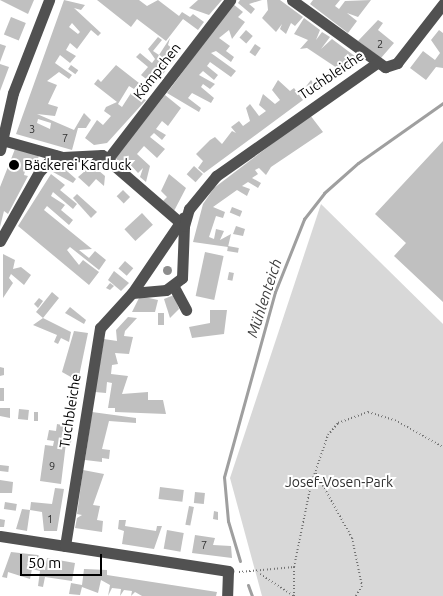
<!DOCTYPE html>
<html>
<head>
<meta charset="utf-8">
<style>
  body { margin:0 }
  #map { position:relative; width:443px; height:596px; overflow:hidden; background:#fff; font-family:Ubuntu,sans-serif }
  div>[style] { position:absolute }
  [style*='--x'] { left:calc(var(--x)*1px); top:calc(var(--y)*1px); width:calc(var(--w)*1px); rotate:calc(var(--a)*1deg) }
  .green>* { inset:0; background:#d8d8d8 }
  .stream>* { height:3px; margin:-1.5px; padding:0 1.5px; transform-origin:1.5px; border-radius:1.5px; background:#9f9f9f }
  .building>* { inset:0; background:#c0c0c0; transform-origin:0 0 }
  .path>* { height:2px; margin-top:-1px; transform-origin:0; background:repeating-linear-gradient(90deg,#737373 0 1px,transparent 0 3.5px) }
  .minor>* { height:11px; margin:-5.5px; padding:0 5.5px; transform-origin:5.5px; border-radius:5.5px; background:#515151 }
  .trees>* { width:9px; height:9px; margin:-4.5px; border-radius:50%; background:#8d8d8d }
  .dots>* { width:14px; height:14px; translate:-50% -50%; box-sizing:border-box; border:2px solid #fff; border-radius:50% }
  span { translate:-50% -50%; white-space:nowrap; text-align:center; line-height:1.15; -webkit-text-stroke:4px #fff; paint-order:stroke }
  .number-label { font-size:11px; color:#303030 }
  .number-label span { -webkit-text-stroke-width:0 }
  .street-label { font-size:14px; color:#000 }
  .poi-label { font-size:14px; color:#000 }
  .left { translate:0 -50%; text-align:left }
  .park-label { font-size:14px; color:#2f2f2f }
  .water-label { font-size:15px; color:#404040; font-style:italic }
  .scale { position:absolute; left:20px; top:554px; width:82px; height:22px; box-sizing:border-box; border:2px solid #000; border-top:0; padding-left:6px; font-size:15px; line-height:18px; white-space:nowrap; color:#000; -webkit-text-stroke:4px #fff; paint-order:stroke }
</style>
</head>
<body>
<div id="map">
  <div class="green">
    <i style="clip-path:polygon(321px 204px,443px 324px,443px 596px,262px 596px,230px 478px)"></i>
  </div>
  <div class="stream">
    <i style="--x:240;--y:561;--w:42;--a:-106.7"></i>
    <i style="--x:228;--y:521;--w:44;--a:-95.2"></i>
    <i style="--x:224;--y:477;--w:192;--a:-74.6"></i>
    <i style="--x:275;--y:292;--w:79;--a:-68.3"></i>
    <i style="--x:304;--y:219;--w:33;--a:-52"></i>
    <i style="--x:324;--y:193;--w:45;--a:-41.4"></i>
    <i style="--x:358;--y:163;--w:104;--a:-35.2"></i>
    <i style="--x:248;--y:585;--w:12;--a:70"></i>
  </div>
  <div class="building">
    <i style="clip-path:polygon(0 0,34px 0,28px 14px)"></i>
    <i style="clip-path:polygon(evenodd,64px 0,85px 5px,81px 10px,74px 8px,101px 33px,98px 36px,91px 30px,77px 49px,70px 43px,66px 50px,76px 56px,70px 63px,60px 55px,55px 63px,72px 75px,69px 79px,59px 72px,47px 81px,57px 85px,48px 104px,58px 107px,55px 116px,37px 114px,74px 130px,84px 113px,91px 120px,86px 128px,78px 128px,72px 150px,16px 134px,64px 0,72px 23px,80px 32px,78px 34px,69px 27px,72px 23px,64px 0,38px 119px,51px 123px,50px 129px,37px 123px,38px 119px)"></i>
    <i style="clip-path:polygon(97px 0,139px 0,147px 6px,158px 0,179px 16px,182px 12px,190px 17px,193px 14px,204px 22px,198px 30px,183px 19px,166px 41px,137px 19px,131px 27px)"></i>
    <i style="clip-path:polygon(198px 0,222px 0,209px 15px,189px 8px)"></i>
    <i style="clip-path:polygon(240px 0,262px 0,249px 4px,255px 9px,251px 14px,238px 3px)"></i>
    <i style="clip-path:polygon(267px 0,280px 0,303px 17px,295px 26px,291px 23px,286px 34px,280px 29px,282px 24px,276px 32px,262px 18px,268px 10px)"></i>
    <i style="clip-path:polygon(313px 0,340px 0,335px 6px,339px 9px,345px 1px,371px 0,358px 17px,347px 13px,357px 21px,348px 33px,310px 4px)"></i>
    <i style="clip-path:polygon(233px 4px,243px 12px,238px 17px,245px 22px,232px 39px,229px 30px,219px 38px,230px 46px,226px 51px,234px 57px,231px 62px,216px 51px,211px 53px,236px 71px,231px 77px,210px 62px,207px 66px,218px 75px,214px 80px,203px 71px,199px 75px,215px 84px,210px 89px,203px 84px,201px 87px,214px 98px,211px 103px,192px 93px,188px 98px,201px 108px,199px 112px,167px 93px)"></i>
    <i style="left:11px;top:17px;width:16px;height:19px;rotate:22deg"></i>
    <i style="clip-path:polygon(304px 18px,320px 30px,316px 40px,322px 32px,330px 37px,321px 49px,332px 39px,356px 57px,343px 72px,307px 48px,300px 49px,308px 40px,294px 34px)"></i>
    <i style="clip-path:polygon(378px 20px,383px 23px,378px 30px,394px 43px,381px 58px,358px 41px)"></i>
    <i style="left:246px;top:30px;width:9px;height:10px;rotate:41deg"></i>
    <i style="clip-path:polygon(439px 30px,443px 33px,443px 68px,436px 67px,426px 80px,410px 68px,423px 51px,435px 60px,440px 53px,431px 40px)"></i>
    <i style="clip-path:polygon(158px 37px,162px 40px,153px 51px,159px 55px,170px 38px,168px 45px,179px 54px,154px 85px,141px 75px,148px 67px,136px 57px,140px 53px,152px 63px,155px 59px,148px 49px)"></i>
    <i style="clip-path:polygon(0 44px,6px 46px,0 62px)"></i>
    <i style="left:255px;top:44px;width:7px;height:10px;rotate:34deg"></i>
    <i style="clip-path:polygon(0 64px,9px 67px,0 91px)"></i>
    <i style="left:71px;top:65px;width:9px;height:5px;rotate:36deg"></i>
    <i style="clip-path:polygon(116px 65px,139px 83px,134px 89px,129px 86px,118px 104px,122px 107px,131px 93px,146px 100px,107px 143px,94px 145px,85px 138px,97px 120px,103px 125px,111px 116px,104px 111px,106px 107px,117px 102px,94px 84px,98px 79px,101px 82px)"></i>
    <i style="clip-path:polygon(329px 72px,334px 79px,305px 98px,300px 94px,311px 80px,314px 84px)"></i>
    <i style="clip-path:polygon(278px 80px,290px 91px,294px 88px,303px 100px,204px 173px,198px 168px,203px 161px,196px 154px,210px 140px,215px 137px,222px 144px,232px 131px,236px 133px,231px 127px,239px 121px,243px 126px,250px 121px,246px 108px,250px 104px,259px 116px,266px 111px,259px 105px,263px 94px,275px 104px,280px 100px,272px 90px)"></i>
    <i style="clip-path:polygon(165px 95px,181px 108px,168px 126px,162px 121px,156px 129px,166px 135px,162px 140px,154px 133px,150px 137px,165px 149px,157px 158px,144px 146px,137px 154px,150px 166px,146px 182px,140px 177px,143px 168px,138px 173px,128px 162px,125px 166px,115px 158px)"></i>
    <i style="clip-path:polygon(310px 115px,323px 132px,271px 167px,266px 175px,259px 168px,255px 170px,258px 174px,252px 178px,261px 183px,258px 188px,248px 182px,242px 186px,250px 189px,247px 196px,237px 190px,213px 207px,225px 212px,223px 218px,216px 216px,209px 237px,214px 239px,216px 229px,224px 231px,220px 240px,231px 234px,228px 247px,193px 242px,203px 204px,214px 188px)"></i>
    <i style="clip-path:polygon(443px 141px,443px 302px,394px 256px,406px 243px,375px 214px)"></i>
    <i style="clip-path:polygon(15px 149px,39px 155px,37px 163px,28px 160px,24px 175px,28px 176px,8px 214px,4px 211px,0 227px,0 187px)"></i>
    <i style="clip-path:polygon(59px 164px,76px 179px,73px 183px,53px 172px)"></i>
    <i style="clip-path:polygon(92px 165px,105px 176px,104px 186px,96px 179px,89px 187px,78px 177px)"></i>
    <i style="left:194px;top:166px;width:12px;height:11px;rotate:42deg"></i>
    <i style="clip-path:polygon(51px 174px,65px 185px,60px 190px,77px 204px,73px 209px,53px 192px,51px 196px,65px 205px,61px 210px,73px 220px,69px 225px,47px 206px,44px 210px,92px 249px,79px 250px,89px 258px,95px 251px,106px 260px,99px 270px,70px 247px,67px 250px,79px 265px,83px 260px,99px 272px,89px 285px,18px 226px)"></i>
    <i style="clip-path:polygon(169px 174px,186px 188px,174px 211px,163px 201px,167px 197px,161px 191px)"></i>
    <i style="left:123px;top:190px;width:10px;height:9px;rotate:45deg"></i>
    <i style="clip-path:polygon(77px 194px,97px 212px,91px 218px,73px 198px)"></i>
    <i style="left:232px;top:207px;width:11px;height:6px;rotate:22deg"></i>
    <i style="left:142px;top:213px;width:16px;height:24px;rotate:47deg"></i>
    <i style="clip-path:polygon(236px 226px,245px 229px,243px 236px,233px 234px)"></i>
    <i style="left:228px;top:246px;width:11px;height:5px;rotate:10deg"></i>
    <i style="left:205px;top:252px;width:19px;height:45px;rotate:12deg"></i>
    <i style="clip-path:polygon(3px 254px,15px 260px,13px 269px,21px 267px,31px 275px,24px 285px,11px 274px,9px 278px,13px 283px,3px 298px)"></i>
    <i style="left:125px;top:261px;width:11px;height:10px;rotate:41deg"></i>
    <i style="clip-path:polygon(114px 271px,129px 283px,121px 291px,108px 280px)"></i>
    <i style="left:229px;top:272px;width:5px;height:8px;rotate:11deg"></i>
    <i style="clip-path:polygon(110px 283px,114px 286px,110px 290px,106px 288px)"></i>
    <i style="clip-path:polygon(52px 292px,59px 298px,43px 318px,71px 332px,69px 342px,61px 338px,58px 344px,54px 342px,57px 335px,33px 325px,43px 318px,36px 312px)"></i>
    <i style="clip-path:polygon(174px 295px,179px 309px,170px 318px,164px 299px)"></i>
    <i style="clip-path:polygon(140px 296px,158px 300px,155px 312px,132px 312px)"></i>
    <i style="clip-path:polygon(39px 298px,43px 301px,38px 308px,34px 304px)"></i>
    <i style="clip-path:polygon(70px 307px,86px 320px,84px 324px,65px 313px)"></i>
    <i style="clip-path:polygon(210px 310px,227px 310px,224px 334px,192px 338px,189px 327px,210px 323px)"></i>
    <i style="left:158px;top:313px;width:6px;height:12px"></i>
    <i style="clip-path:polygon(128px 317px,137px 318px,125px 331px,124px 336px,133px 337px,129px 354px,115px 353px,118px 364px,112px 365px,111px 374px,128px 376px,122px 394px,148px 392px,148px 400px,163px 400px,166px 414px,115px 412px,115px 408px,108px 408px,112px 383px,107px 382px,106px 393px,95px 392px,104px 339px,117px 341px,116px 330px)"></i>
    <i style="clip-path:polygon(74px 331px,88px 333px,78px 381px,62px 372px)"></i>
    <i style="clip-path:polygon(0 367px,4px 368px,4px 375px,0 376px)"></i>
    <i style="left:0;top:388px;width:4px;height:13px"></i>
    <i style="clip-path:polygon(0 408px,10px 408px,10px 418px,0 416px)"></i>
    <i style="left:19px;top:409px;width:10px;height:10px;rotate:6deg"></i>
    <i style="left:34px;top:412px;width:4px;height:9px"></i>
    <i style="clip-path:polygon(92px 412px,136px 418px,136px 423px,109px 421px,102px 449px,110px 450px,109px 459px,102px 458px,102px 462px,85px 460px)"></i>
    <i style="clip-path:polygon(57px 424px,67px 426px,67px 432px,72px 433px,71px 443px,66px 443px,61px 484px,40px 481px,45px 445px,53px 446px,54px 441px,47px 440px,49px 430px,56px 431px)"></i>
    <i style="left:0;top:465px;width:9px;height:6px;rotate:6deg"></i>
    <i style="clip-path:polygon(83px 470px,104px 474px,93px 505px,100px 506px,97px 520px,103px 521px,102px 532px,75px 528px,77px 518px,82px 515px,77px 514px)"></i>
    <i style="clip-path:polygon(0 480px,13px 482px,12px 493px,0 493px)"></i>
    <i style="left:160px;top:487px;width:24px;height:12px;rotate:7deg"></i>
    <i style="clip-path:polygon(55px 488px,64px 489px,57px 531px,44px 531px,42px 512px,30px 510px,27px 531px,16px 529px,22px 509px,30px 510px,31px 502px,52px 504px)"></i>
    <i style="left:195px;top:492px;width:10px;height:11px;rotate:6deg"></i>
    <i style="left:5px;top:502px;width:12px;height:7px;rotate:9deg"></i>
    <i style="left:189px;top:506px;width:5px;height:19px;rotate:11deg"></i>
    <i style="clip-path:polygon(214px 511px,218px 512px,218px 520px,213px 519px)"></i>
    <i style="clip-path:polygon(0 519px,5px 520px,4px 527px,0 527px)"></i>
    <i style="clip-path:polygon(119px 520px,126px 520px,125px 526px,156px 531px,157px 526px,162px 526px,154px 549px,122px 544px,124px 531px,118px 529px)"></i>
    <i style="left:167px;top:530px;width:17px;height:19px;rotate:10deg"></i>
    <i style="clip-path:polygon(195px 535px,215px 538px,213px 545px,231px 546px,232px 558px,192px 553px)"></i>
    <i style="clip-path:polygon(11px 552px,38px 555px,42px 559px,41px 569px,45px 570px,47px 558px,75px 563px,72px 581px,45px 577px,43px 587px,38px 586px,40px 571px,32px 569px,30px 579px,8px 572px,7px 578px,2px 577px)"></i>
    <i style="clip-path:polygon(84px 569px,107px 570px,107px 575px,217px 592px,216px 596px,142px 596px,135px 592px,131px 596px,132px 591px,124px 590px,120px 596px,121px 589px,112px 588px,108px 596px,110px 585px,101px 580px,98px 593px,82px 587px,80px 595px,69px 594px,71px 583px,82px 585px)"></i>
  </div>
  <div class="path">
    <i style="--x:316;--y:473;--w:74;--a:61"></i>
    <i style="--x:352;--y:538;--w:49;--a:78.2"></i>
    <i style="--x:362;--y:586;--w:12;--a:121"></i>
    <i style="--x:239;--y:572;--w:55;--a:-5.2"></i>
    <i style="--x:260;--y:574;--w:40;--a:32.9"></i>
    <i style="--x:294;--y:596;--w:29;--a:-90"></i>
    <i style="--x:294;--y:567;--w:85;--a:-78.4"></i>
    <i style="--x:311;--y:484;--w:52;--a:-70.9"></i>
    <i style="--x:328;--y:435;--w:16;--a:-50"></i>
    <i style="--x:338;--y:423;--w:32;--a:-20"></i>
    <i style="--x:368;--y:412;--w:28;--a:17"></i>
    <i style="--x:395;--y:420;--w:55;--a:29.4"></i>
  </div>
  <div class="minor">
    <i style="--x:292;--y:0;--w:115;--a:35.8"></i>
    <i style="--x:385;--y:67;--w:13;--a:-18"></i>
    <i style="--x:397;--y:63;--w:75;--a:-52.1"></i>
    <i style="--x:2;--y:140;--w:63;--a:15.6"></i>
    <i style="--x:63;--y:157;--w:39;--a:-3"></i>
    <i style="--x:102;--y:155;--w:108;--a:40.9"></i>
    <i style="--x:0;--y:150;--w:58;--a:-77.2"></i>
    <i style="--x:13;--y:93;--w:100;--a:-68.8"></i>
    <i style="--x:107;--y:160;--w:202;--a:-52.4"></i>
    <i style="--x:0;--y:241;--w:79;--a:-60.5"></i>
    <i style="--x:39;--y:172;--w:23;--a:-47"></i>
    <i style="--x:174;--y:287;--w:26;--a:62"></i>
    <i style="--x:132;--y:293;--w:91;--a:-55.8"></i>
    <i style="--x:0;--y:536;--w:231;--a:8.7"></i>
    <i style="--x:228;--y:571;--w:25;--a:92"></i>
    <i style="--x:65;--y:546;--w:221;--a:-80.9"></i>
    <i style="--x:100;--y:328;--w:47;--a:-47.6"></i>
    <i style="--x:132;--y:293;--w:34;--a:-5"></i>
    <i style="--x:166;--y:290;--w:20;--a:-37"></i>
    <i style="--x:182;--y:278;--w:52;--a:-87.8"></i>
    <i style="--x:184;--y:226;--w:18;--a:-74"></i>
    <i style="--x:189;--y:209;--w:43;--a:-50.7"></i>
    <i style="--x:216;--y:176;--w:197;--a:-35.1"></i>
  </div>
  <div class="trees">
    <i style="left:167px;top:270px"></i>
  </div>
  <div class="dots">
    <i style="left:14px;top:165px;background:#000"></i>
  </div>
  <div class="number-label">
    <span style="left:380px;top:44px">2</span>
    <span style="left:32px;top:129px">3</span>
    <span style="left:65px;top:138px">7</span>
    <span style="left:52px;top:466px">9</span>
    <span style="left:50px;top:519px">1</span>
    <span style="left:204px;top:545px">7</span>
  </div>
  <div class="street-label">
    <span style="left:157px;top:71px;rotate:-52deg">Kömpchen</span>
    <span style="left:331px;top:75px;rotate:-34deg">Tuchbleiche</span>
    <span style="left:70px;top:411px;rotate:-81deg">Tuchbleiche</span>
  </div>
  <div class="poi-label">
    <span class="left" style="left:24px;top:165px">Bäckerei Karduck</span>
  </div>
  <div class="park-label">
    <span style="left:339px;top:482px">Josef-Vosen-Park</span>
  </div>
  <div class="water-label">
    <span style="left:264px;top:298px;rotate:-72deg">Mühlenteich</span>
  </div>
  <div class="scale">50 m</div>
</div>
</body>
</html>
